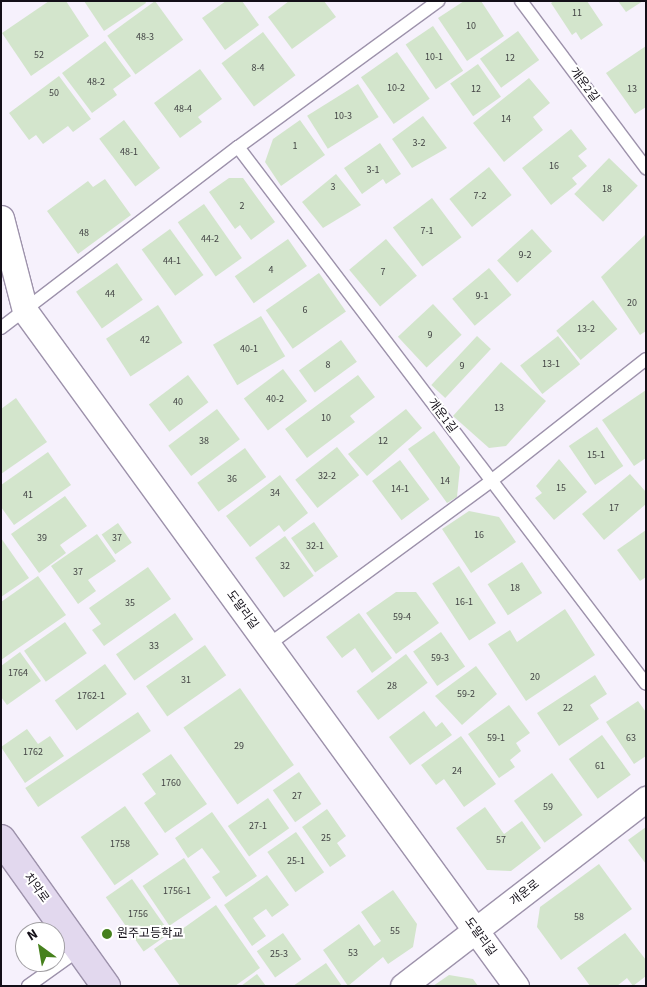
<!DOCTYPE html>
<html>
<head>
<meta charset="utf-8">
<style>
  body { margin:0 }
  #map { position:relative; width:647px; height:987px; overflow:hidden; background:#f6f1fc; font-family:"Source Sans 3","Noto Sans KR",sans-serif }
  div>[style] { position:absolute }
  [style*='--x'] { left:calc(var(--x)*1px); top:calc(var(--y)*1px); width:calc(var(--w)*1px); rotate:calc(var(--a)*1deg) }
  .building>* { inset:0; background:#d3e5cc; transform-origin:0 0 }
  .roads { filter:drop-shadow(1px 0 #9d92ab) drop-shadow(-1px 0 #9d92ab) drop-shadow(0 1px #9d92ab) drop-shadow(0 -1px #9d92ab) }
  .service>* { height:12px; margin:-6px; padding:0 6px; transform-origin:6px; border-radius:6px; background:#fff }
  .minor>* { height:25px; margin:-12.5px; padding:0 12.5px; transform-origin:12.5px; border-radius:12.5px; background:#fff }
  .secondary>* { height:28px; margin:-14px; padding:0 14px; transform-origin:14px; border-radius:14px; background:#e2d8ee }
  .dots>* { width:14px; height:14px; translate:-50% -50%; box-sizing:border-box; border:2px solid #fff; border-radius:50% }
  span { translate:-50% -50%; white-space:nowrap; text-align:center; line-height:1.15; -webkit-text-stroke:4px #fff; paint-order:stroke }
  .number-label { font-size:10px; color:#434445 }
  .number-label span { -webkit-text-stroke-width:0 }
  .street-label { font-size:12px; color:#130f18 }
  .poi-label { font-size:12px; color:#130f18 }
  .left { translate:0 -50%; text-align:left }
  .frame { position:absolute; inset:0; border:2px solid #130f18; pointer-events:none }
  .north { position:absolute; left:15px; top:922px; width:50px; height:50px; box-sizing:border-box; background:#fff; border:1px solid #a19fa3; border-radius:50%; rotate:328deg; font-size:14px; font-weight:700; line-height:20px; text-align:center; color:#130f18 }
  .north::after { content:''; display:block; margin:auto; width:18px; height:22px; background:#46811d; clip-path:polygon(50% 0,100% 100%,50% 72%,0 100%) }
</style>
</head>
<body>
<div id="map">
  <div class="building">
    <i style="clip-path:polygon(49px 1px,66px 1px,89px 36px,31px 76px,2px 33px)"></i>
    <i style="clip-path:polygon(84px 1px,145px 1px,146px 3px,104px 31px)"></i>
    <i style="left:155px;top:1px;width:48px;height:59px;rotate:54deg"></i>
    <i style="clip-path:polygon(226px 1px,242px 1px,259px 25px,225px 50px,202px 18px)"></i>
    <i style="clip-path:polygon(289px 1px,324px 1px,336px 17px,292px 49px,268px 17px)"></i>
    <i style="clip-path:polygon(464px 1px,481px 1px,504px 36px,467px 61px,438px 18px)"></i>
    <i style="clip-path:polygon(554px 1px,587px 1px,603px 25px,581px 40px,576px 32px,572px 35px,551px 3px)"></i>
    <i style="clip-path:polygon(618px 1px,643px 1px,626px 12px)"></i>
    <i style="left:433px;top:26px;width:54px;height:33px;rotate:56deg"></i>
    <i style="left:518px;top:31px;width:36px;height:47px;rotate:54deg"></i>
    <i style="left:263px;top:32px;width:54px;height:52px;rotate:53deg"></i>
    <i style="clip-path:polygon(105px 41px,131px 76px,113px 89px,117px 95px,92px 113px,62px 73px)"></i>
    <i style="clip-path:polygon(646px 46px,646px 107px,635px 114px,606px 73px)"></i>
    <i style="left:397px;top:52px;width:57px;height:44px;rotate:55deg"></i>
    <i style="left:478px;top:64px;width:40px;height:34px;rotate:55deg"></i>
    <i style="clip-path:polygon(200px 69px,222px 99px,198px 117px,202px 122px,180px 138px,154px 103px)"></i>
    <i style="clip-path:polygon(59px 76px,91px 119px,73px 132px,68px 126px,43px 144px,36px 135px,29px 140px,9px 113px)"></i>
    <i style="clip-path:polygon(529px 78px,550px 103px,533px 117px,543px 130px,504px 162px,473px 123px)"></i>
    <i style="left:358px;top:84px;width:39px;height:60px;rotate:58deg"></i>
    <i style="clip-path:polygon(423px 116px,447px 148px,412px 168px,392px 139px)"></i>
    <i style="left:124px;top:120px;width:60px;height:31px;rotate:53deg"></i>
    <i style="clip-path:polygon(300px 120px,325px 155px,281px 186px,265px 162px,273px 139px)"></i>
    <i style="clip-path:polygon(571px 129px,587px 149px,578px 156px,587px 166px,572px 178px,577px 184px,551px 205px,522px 168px)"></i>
    <i style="clip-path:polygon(380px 143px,401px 174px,386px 184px,383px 179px,362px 194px,344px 168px)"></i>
    <i style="left:609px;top:158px;width:40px;height:50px;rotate:44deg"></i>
    <i style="left:489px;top:167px;width:36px;height:51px;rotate:51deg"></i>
    <i style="clip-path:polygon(336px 174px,361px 205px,323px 228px,302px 202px)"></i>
    <i style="clip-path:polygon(229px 178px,243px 178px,275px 222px,251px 240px,240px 225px,235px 229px,209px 192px)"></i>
    <i style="clip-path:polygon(105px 179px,131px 215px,78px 254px,47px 211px,88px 181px,93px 187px)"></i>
    <i style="left:432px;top:198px;width:49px;height:49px;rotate:53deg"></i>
    <i style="left:204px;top:204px;width:66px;height:32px;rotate:55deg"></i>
    <i style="left:170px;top:229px;width:57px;height:35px;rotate:54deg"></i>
    <i style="left:532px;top:229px;width:30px;height:47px;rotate:48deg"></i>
    <i style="clip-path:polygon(646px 234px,646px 331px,640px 335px,601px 277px)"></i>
    <i style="left:288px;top:239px;width:33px;height:65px;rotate:55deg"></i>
    <i style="left:386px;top:239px;width:48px;height:48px;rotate:50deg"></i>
    <i style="left:117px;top:263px;width:45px;height:50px;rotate:55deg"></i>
    <i style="left:489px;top:268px;width:35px;height:48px;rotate:50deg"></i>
    <i style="left:319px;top:273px;width:47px;height:65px;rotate:55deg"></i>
    <i style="left:593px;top:300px;width:38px;height:48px;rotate:50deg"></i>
    <i style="left:433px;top:304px;width:42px;height:48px;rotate:47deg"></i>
    <i style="left:158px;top:305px;width:45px;height:62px;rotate:57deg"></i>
    <i style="left:261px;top:316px;width:47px;height:56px;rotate:59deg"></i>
    <i style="left:477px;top:336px;width:19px;height:67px;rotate:43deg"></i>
    <i style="left:558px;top:336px;width:36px;height:48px;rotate:52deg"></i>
    <i style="left:341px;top:340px;width:27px;height:52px;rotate:54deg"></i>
    <i style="clip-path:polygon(501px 362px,546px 401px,506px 446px,489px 448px,453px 416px)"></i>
    <i style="left:283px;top:369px;width:40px;height:49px;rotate:53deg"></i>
    <i style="left:188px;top:375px;width:34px;height:49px;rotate:53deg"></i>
    <i style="clip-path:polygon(358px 375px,375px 397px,350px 416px,355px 422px,307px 458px,285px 429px)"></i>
    <i style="clip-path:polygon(646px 390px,646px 458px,634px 466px,602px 420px)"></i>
    <i style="clip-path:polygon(16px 398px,47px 442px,1px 474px,1px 409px)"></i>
    <i style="left:217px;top:409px;width:38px;height:61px;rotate:53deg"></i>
    <i style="clip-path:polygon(406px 409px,422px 428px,367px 476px,348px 454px)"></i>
    <i style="left:597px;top:427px;width:47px;height:34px;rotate:56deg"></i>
    <i style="clip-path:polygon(434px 431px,460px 467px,457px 497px,447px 503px,408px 449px)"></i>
    <i style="left:337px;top:447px;width:36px;height:53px;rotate:52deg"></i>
    <i style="left:245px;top:448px;width:36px;height:59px;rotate:54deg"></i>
    <i style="clip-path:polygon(48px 452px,71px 485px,14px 525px,1px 507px,1px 485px)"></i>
    <i style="clip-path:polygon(559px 459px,587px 492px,554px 520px,535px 498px,542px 493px,536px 486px)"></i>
    <i style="left:400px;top:460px;width:49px;height:35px;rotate:53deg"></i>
    <i style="clip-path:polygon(630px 474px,646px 492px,646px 504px,604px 540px,582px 514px)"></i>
    <i style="clip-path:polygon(280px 475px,308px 513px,284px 532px,279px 525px,250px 547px,226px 516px)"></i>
    <i style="clip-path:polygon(65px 496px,87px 526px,60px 545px,66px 553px,39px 573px,11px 534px)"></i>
    <i style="clip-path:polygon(469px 511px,499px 517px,516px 542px,471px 573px,442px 529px)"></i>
    <i style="left:314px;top:522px;width:42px;height:28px;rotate:55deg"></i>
    <i style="left:118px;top:523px;width:24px;height:20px;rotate:55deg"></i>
    <i style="clip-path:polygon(646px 530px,646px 577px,640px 581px,617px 550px)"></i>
    <i style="clip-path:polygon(97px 534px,116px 561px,88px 580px,96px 591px,78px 604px,51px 566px)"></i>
    <i style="left:285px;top:536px;width:49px;height:37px;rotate:54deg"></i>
    <i style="clip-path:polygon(1px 538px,29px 578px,1px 597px)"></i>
    <i style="left:522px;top:562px;width:37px;height:41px;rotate:57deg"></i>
    <i style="left:459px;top:566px;width:68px;height:32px;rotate:57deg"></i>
    <i style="clip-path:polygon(148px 567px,171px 599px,104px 646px,92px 630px,101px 624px,89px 608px)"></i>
    <i style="clip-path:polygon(38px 576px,66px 615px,1px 660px,1px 602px)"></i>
    <i style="clip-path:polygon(396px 592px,416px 592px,439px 623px,396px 654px,366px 613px)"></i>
    <i style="clip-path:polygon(565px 609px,595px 655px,526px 701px,488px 644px,510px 630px,517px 642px)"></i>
    <i style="left:175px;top:613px;width:32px;height:72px;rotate:55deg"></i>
    <i style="clip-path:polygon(359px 613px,392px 658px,372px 673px,355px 648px,342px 658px,326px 637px)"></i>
    <i style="left:65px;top:622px;width:38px;height:50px;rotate:55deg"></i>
    <i style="left:441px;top:632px;width:42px;height:34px;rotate:55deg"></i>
    <i style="left:205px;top:645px;width:37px;height:72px;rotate:55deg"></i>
    <i style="clip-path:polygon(20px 652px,41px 681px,7px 705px,1px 697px,1px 666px)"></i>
    <i style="left:406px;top:654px;width:36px;height:62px;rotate:53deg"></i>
    <i style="left:105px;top:664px;width:37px;height:62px;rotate:54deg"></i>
    <i style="clip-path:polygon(476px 666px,497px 694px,462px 725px,435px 696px)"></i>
    <i style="clip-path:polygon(595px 675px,607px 694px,590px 705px,599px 719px,559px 746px,537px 713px)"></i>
    <i style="left:240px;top:688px;width:94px;height:69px;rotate:55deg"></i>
    <i style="clip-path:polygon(638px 701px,646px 712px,646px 756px,634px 764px,606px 722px)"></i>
    <i style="clip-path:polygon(509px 705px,530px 733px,516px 743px,521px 751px,510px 760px,515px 767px,499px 778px,468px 734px)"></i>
    <i style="clip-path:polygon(424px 711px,436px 727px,442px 722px,452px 735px,410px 765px,389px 737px)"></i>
    <i style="left:138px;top:712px;width:23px;height:136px;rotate:56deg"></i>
    <i style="clip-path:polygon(27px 729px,38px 744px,50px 736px,64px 756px,25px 783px,1px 747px)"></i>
    <i style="left:602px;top:735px;width:49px;height:41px;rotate:54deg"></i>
    <i style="clip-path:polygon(461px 736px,496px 784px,464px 807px,444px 779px,436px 785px,421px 765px)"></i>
    <i style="clip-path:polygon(171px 754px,207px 804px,165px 833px,144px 803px,156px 794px,142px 774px)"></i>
    <i style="left:299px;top:772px;width:39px;height:32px;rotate:55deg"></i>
    <i style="left:552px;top:773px;width:52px;height:47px;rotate:54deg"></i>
    <i style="left:268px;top:798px;width:37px;height:49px;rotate:55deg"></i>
    <i style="left:125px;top:806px;width:59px;height:54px;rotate:55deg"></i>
    <i style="clip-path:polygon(485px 807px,504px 834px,522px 821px,541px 848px,511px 871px,487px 870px,456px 828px)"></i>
    <i style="clip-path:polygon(327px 809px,346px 836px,337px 843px,346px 856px,330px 867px,302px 827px)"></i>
    <i style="clip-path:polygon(212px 812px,257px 876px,226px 897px,212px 877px,220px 872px,202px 848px,188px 858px,175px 838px)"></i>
    <i style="clip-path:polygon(646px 827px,646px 864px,628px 840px)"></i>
    <i style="left:296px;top:832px;width:49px;height:35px;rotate:55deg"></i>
    <i style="left:184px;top:858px;width:48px;height:50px;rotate:56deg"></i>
    <i style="clip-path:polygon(599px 864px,632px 909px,561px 960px,537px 927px,540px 907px)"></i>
    <i style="clip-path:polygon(267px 875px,289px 905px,272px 917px,266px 909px,253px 918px,266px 936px,252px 946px,224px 905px)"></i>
    <i style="left:132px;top:879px;width:66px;height:32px;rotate:55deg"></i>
    <i style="clip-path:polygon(393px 890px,417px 924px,413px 947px,388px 964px,383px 957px,348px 986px,323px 950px,359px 924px,374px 946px,381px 941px,361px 912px)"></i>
    <i style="clip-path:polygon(216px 905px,260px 968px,235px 986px,180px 986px,154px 949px)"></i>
    <i style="left:283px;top:933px;width:32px;height:32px;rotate:55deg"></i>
    <i style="clip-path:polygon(625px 933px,646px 960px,646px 976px,633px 986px,627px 978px,617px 986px,590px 986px,577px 968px)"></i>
    <i style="clip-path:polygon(326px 963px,342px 986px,293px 986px)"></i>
    <i style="clip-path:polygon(257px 974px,266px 986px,241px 986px)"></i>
    <i style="clip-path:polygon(449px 975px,473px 979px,478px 986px,433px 986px)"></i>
  </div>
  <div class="roads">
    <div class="service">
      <i style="--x:521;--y:1;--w:209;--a:53.2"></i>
      <i style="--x:238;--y:147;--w:674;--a:52.77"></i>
      <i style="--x:1;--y:328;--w:298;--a:-37.4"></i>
      <i style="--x:238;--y:147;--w:248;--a:-36.1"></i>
      <i style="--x:268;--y:645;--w:277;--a:-36.3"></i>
      <i style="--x:491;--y:481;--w:197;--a:-38.2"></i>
      <i style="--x:28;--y:986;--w:64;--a:-35.4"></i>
    </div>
    <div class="minor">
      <i style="--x:1;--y:218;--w:96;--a:75.5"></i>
      <i style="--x:25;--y:311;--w:835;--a:53.97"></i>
      <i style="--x:403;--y:986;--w:307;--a:-37.6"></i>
    </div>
    <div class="secondary">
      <i style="--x:1;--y:839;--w:181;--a:54.5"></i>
    </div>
  </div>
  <div class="dots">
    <i style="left:107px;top:934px;background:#46811d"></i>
  </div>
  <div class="number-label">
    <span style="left:577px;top:14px">11</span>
    <span style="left:471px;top:27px">10</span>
    <span style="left:145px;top:38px">48-3</span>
    <span style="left:39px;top:56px">52</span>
    <span style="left:434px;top:58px">10-1</span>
    <span style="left:510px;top:59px">12</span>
    <span style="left:258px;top:69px">8-4</span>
    <span style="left:96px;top:83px">48-2</span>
    <span style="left:396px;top:89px">10-2</span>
    <span style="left:476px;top:90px">12</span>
    <span style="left:632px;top:90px">13</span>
    <span style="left:54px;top:94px">50</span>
    <span style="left:183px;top:110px">48-4</span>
    <span style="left:343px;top:117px">10-3</span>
    <span style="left:506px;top:120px">14</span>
    <span style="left:419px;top:144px">3-2</span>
    <span style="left:295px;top:147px">1</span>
    <span style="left:129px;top:153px">48-1</span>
    <span style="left:554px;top:167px">16</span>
    <span style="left:373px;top:171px">3-1</span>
    <span style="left:333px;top:188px">3</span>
    <span style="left:607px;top:190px">18</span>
    <span style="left:480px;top:197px">7-2</span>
    <span style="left:242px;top:207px">2</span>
    <span style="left:427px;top:232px">7-1</span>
    <span style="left:84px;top:234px">48</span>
    <span style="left:210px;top:240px">44-2</span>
    <span style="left:525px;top:256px">9-2</span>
    <span style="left:172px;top:262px">44-1</span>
    <span style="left:271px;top:271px">4</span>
    <span style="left:383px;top:273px">7</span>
    <span style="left:110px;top:295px">44</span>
    <span style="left:482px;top:297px">9-1</span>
    <span style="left:632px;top:304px">20</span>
    <span style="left:305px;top:311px">6</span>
    <span style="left:586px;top:330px">13-2</span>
    <span style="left:430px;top:336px">9</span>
    <span style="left:145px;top:341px">42</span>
    <span style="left:249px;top:350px">40-1</span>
    <span style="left:551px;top:365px">13-1</span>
    <span style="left:328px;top:366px">8</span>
    <span style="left:462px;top:367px">9</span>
    <span style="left:275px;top:400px">40-2</span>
    <span style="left:178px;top:403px">40</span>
    <span style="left:499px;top:409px">13</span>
    <span style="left:326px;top:419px">10</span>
    <span style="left:204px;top:442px">38</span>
    <span style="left:383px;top:442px">12</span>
    <span style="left:596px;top:456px">15-1</span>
    <span style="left:327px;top:477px">32-2</span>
    <span style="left:232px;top:480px">36</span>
    <span style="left:445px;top:482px">14</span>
    <span style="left:561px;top:489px">15</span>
    <span style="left:400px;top:490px">14-1</span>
    <span style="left:275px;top:494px">34</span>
    <span style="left:28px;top:496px">41</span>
    <span style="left:614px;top:509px">17</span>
    <span style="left:479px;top:536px">16</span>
    <span style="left:42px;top:539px">39</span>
    <span style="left:117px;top:539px">37</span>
    <span style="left:315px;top:547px">32-1</span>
    <span style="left:285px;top:567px">32</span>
    <span style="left:78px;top:573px">37</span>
    <span style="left:515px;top:589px">18</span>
    <span style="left:464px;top:603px">16-1</span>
    <span style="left:130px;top:604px">35</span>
    <span style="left:402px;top:618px">59-4</span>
    <span style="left:154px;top:647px">33</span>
    <span style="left:440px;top:659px">59-3</span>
    <span style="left:18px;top:674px">1764</span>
    <span style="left:535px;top:678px">20</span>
    <span style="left:186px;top:681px">31</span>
    <span style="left:392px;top:687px">28</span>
    <span style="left:466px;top:695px">59-2</span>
    <span style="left:91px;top:697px">1762-1</span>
    <span style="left:568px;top:709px">22</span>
    <span style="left:496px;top:739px">59-1</span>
    <span style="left:631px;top:739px">63</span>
    <span style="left:239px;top:747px">29</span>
    <span style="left:33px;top:753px">1762</span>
    <span style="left:600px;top:767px">61</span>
    <span style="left:457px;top:772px">24</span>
    <span style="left:171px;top:784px">1760</span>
    <span style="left:297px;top:797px">27</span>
    <span style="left:548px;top:808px">59</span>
    <span style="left:258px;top:827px">27-1</span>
    <span style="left:326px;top:839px">25</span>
    <span style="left:501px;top:841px">57</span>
    <span style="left:120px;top:845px">1758</span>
    <span style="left:296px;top:862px">25-1</span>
    <span style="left:177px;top:892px">1756-1</span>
    <span style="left:138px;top:915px">1756</span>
    <span style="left:579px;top:918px">58</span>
    <span style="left:395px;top:932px">55</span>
    <span style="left:353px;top:954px">53</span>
    <span style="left:279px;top:955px">25-3</span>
  </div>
  <div class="street-label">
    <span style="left:584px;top:85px;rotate:53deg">개운2길</span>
    <span style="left:442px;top:416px;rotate:53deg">개운1길</span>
    <span style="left:242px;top:610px;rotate:54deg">도말리길</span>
    <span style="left:36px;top:888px;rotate:54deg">치악로</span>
    <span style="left:525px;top:893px;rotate:-38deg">개운로</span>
    <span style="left:480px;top:937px;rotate:54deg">도말리길</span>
  </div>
  <div class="poi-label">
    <span class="left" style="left:117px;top:934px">원주고등학교</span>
  </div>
  <div class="frame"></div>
  <div class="north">N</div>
</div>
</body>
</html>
